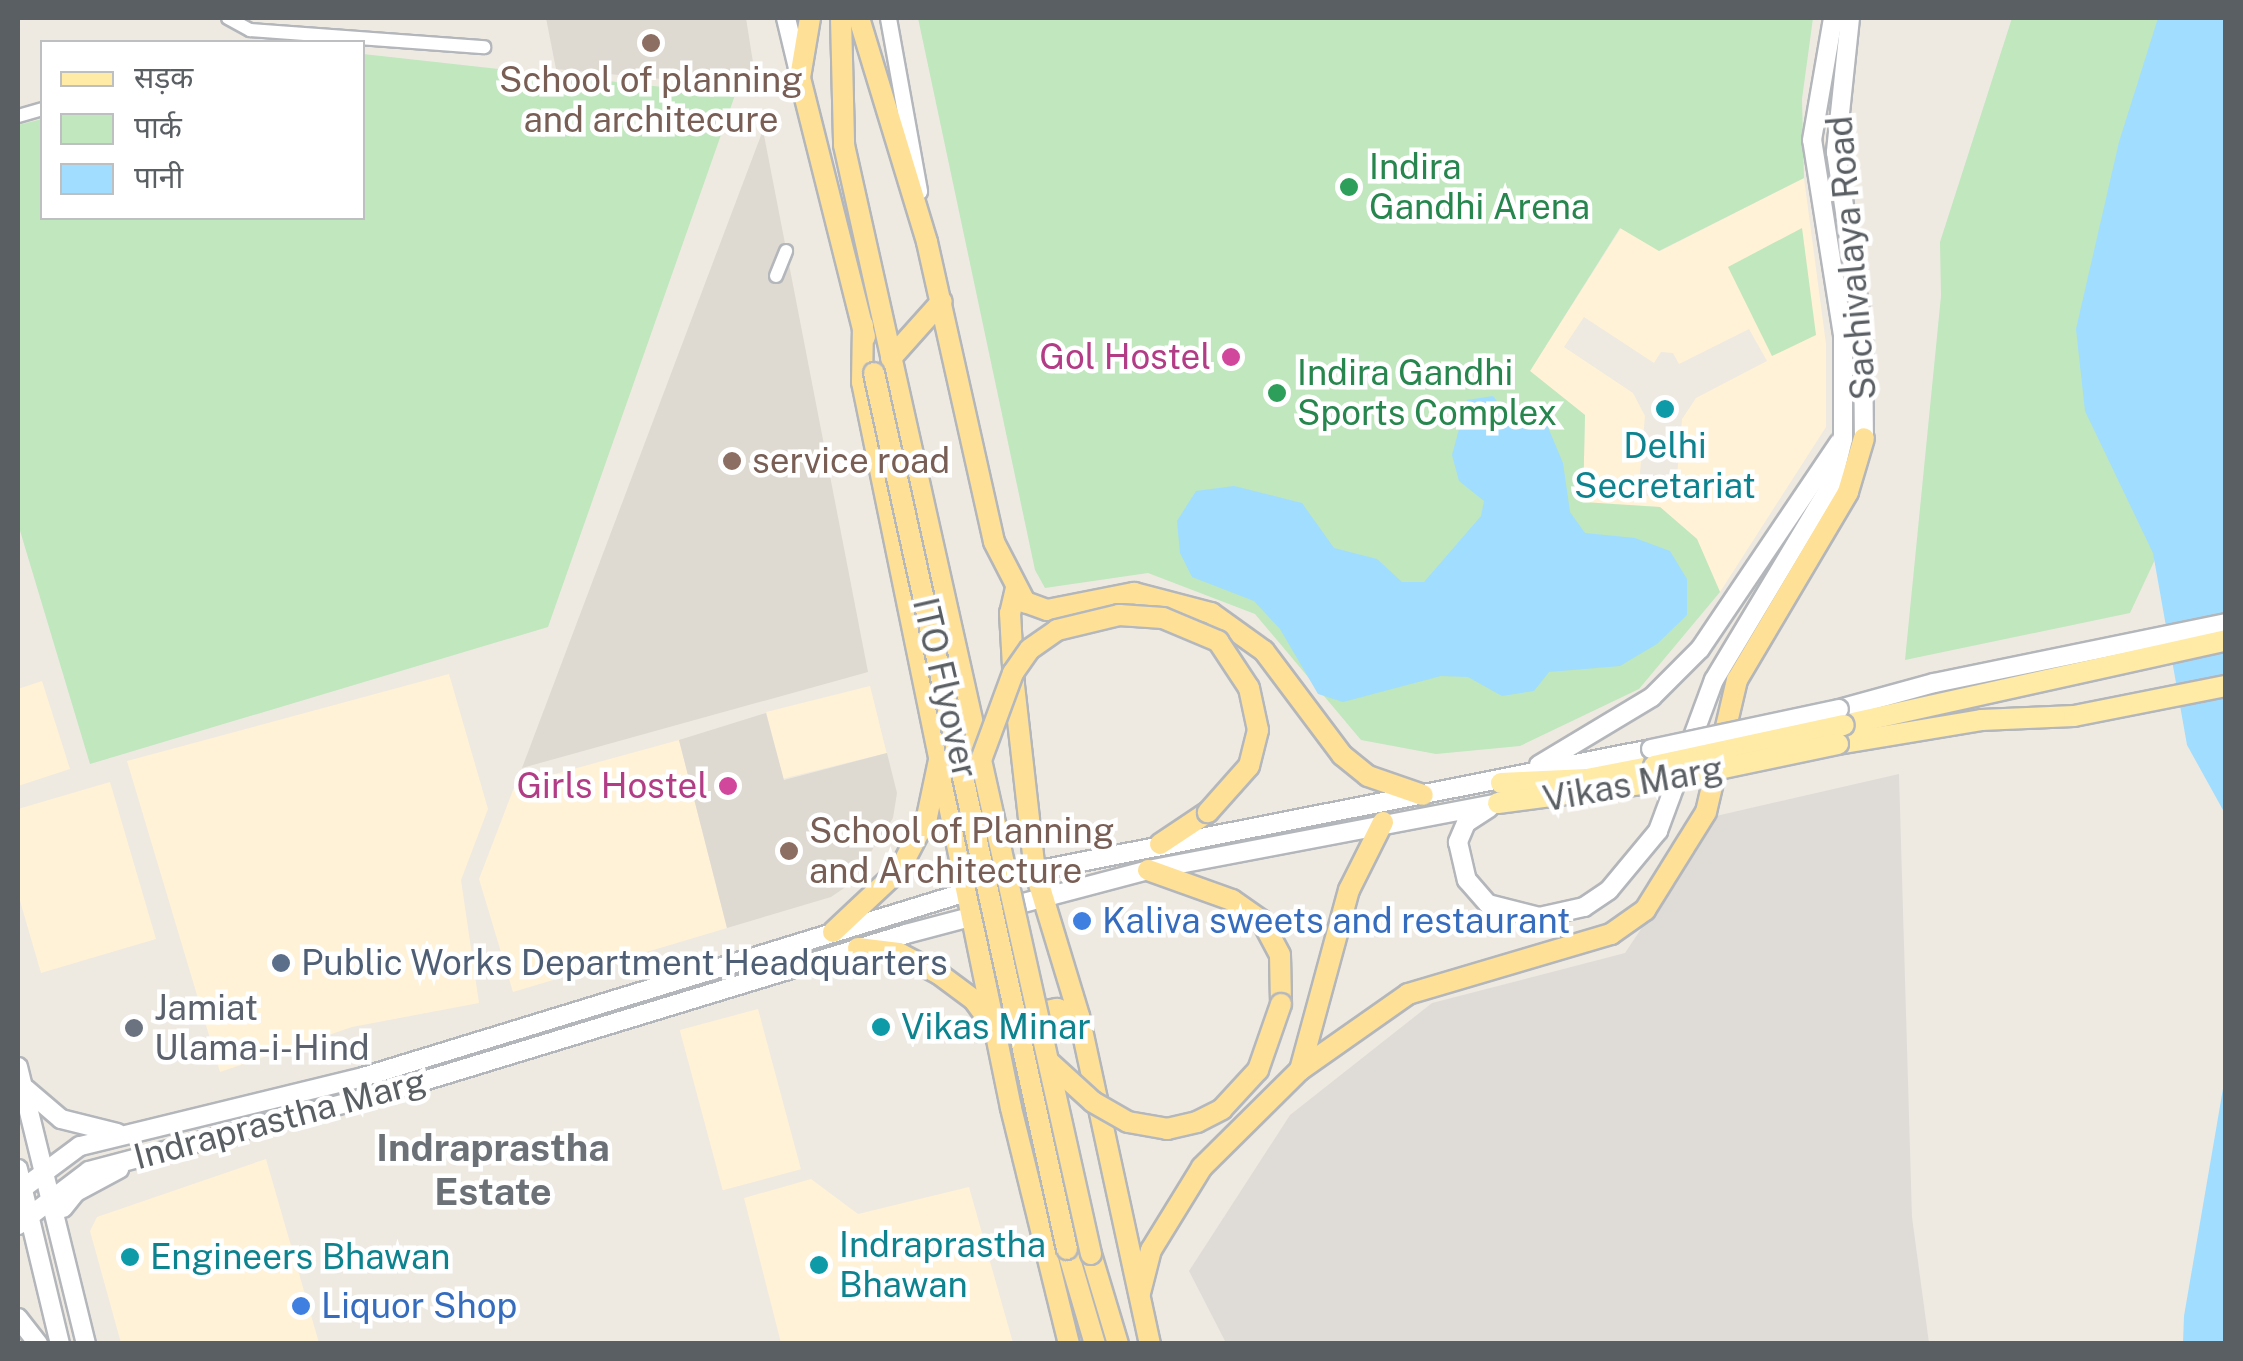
<!DOCTYPE html>
<html>
<head>
<meta charset="utf-8">
<style>
  body { margin:0 }
  #map { position:relative; width:2243px; height:1361px; overflow:hidden; background:#eeeae2; font-family:"Public Sans","Noto Sans Devanagari",sans-serif }
  div>[style] { position:absolute }
  [style*='--x'] { left:calc(var(--x)*1px); top:calc(var(--y)*1px); width:calc(var(--w)*1px); rotate:calc(var(--a)*1deg) }
  .commercial>* { inset:0; background:#fff2d6; transform-origin:0 0 }
  .industrial>* { inset:0; background:#dfdcd7 }
  .education>* { inset:0; background:#ded9d1 }
  .green>* { inset:0; background:#c0e7bd }
  .water>* { inset:0; background:#a1ddff }
  .roads { filter:drop-shadow(2px 0 #b3b6ba) drop-shadow(-2px 0 #b3b6ba) drop-shadow(0 2px #b3b6ba) drop-shadow(0 -2px #b3b6ba) }
  .minor>* { height:12px; margin:-6px; padding:0 6px; transform-origin:6px; border-radius:6px; background:#fff }
  .tertiary>* { height:15px; margin:-7.5px; padding:0 7.5px; transform-origin:7.5px; border-radius:7.5px; background:#fff }
  .secondary>* { height:18px; margin:-9px; padding:0 9px; transform-origin:9px; border-radius:9px; background:#fff }
  .primary>* { height:20px; margin:-10px; padding:0 10px; transform-origin:10px; border-radius:10px; background:#ffeaa6 }
  .trunk>* { height:20px; margin:-10px; padding:0 10px; transform-origin:10px; border-radius:10px; background:#ffe097 }
  .bridges { filter:drop-shadow(2px 0 #b4b8bd) drop-shadow(-2px 0 #b4b8bd) drop-shadow(0 2px #b4b8bd) drop-shadow(0 -2px #b4b8bd) }
  .secondary-bridge>* { height:18px; margin:-9px; padding:0 9px; transform-origin:9px; border-radius:9px; background:#fff }
  .primary-bridge>* { height:20px; margin:-10px; padding:0 10px; transform-origin:10px; border-radius:10px; background:#ffeaa6 }
  .trunk-bridge>* { height:20px; margin:-10px; padding:0 10px; transform-origin:10px; border-radius:10px; background:#ffe097 }
  .dots>* { width:28px; height:28px; translate:-50% -50%; box-sizing:border-box; border:5px solid #fff; border-radius:50% }
  span { translate:-50% -50%; white-space:nowrap; text-align:center; line-height:1.15; -webkit-text-stroke:9px #fff; paint-order:stroke }
  .education-label { font-size:35px; color:#785e54 }
  .left { translate:0 -50%; text-align:left }
  .leisure-label { font-size:35px; color:#27864d }
  .street-label { font-size:35px; color:#5a5f64 }
  .hotel-label { font-size:35px; color:#b23c85 }
  .right { translate:-100% -50%; text-align:right }
  .culture-label { font-size:35px; color:#0d838f }
  .shop-label { font-size:35px; color:#366cbe }
  .service-label { font-size:35px; color:#4e5e75 }
  .worship-label { font-size:35px; color:#5b616d }
  .neighbourhood-label { font-size:38px; color:#6b7176; font-weight:700 }
  .frame { position:absolute; inset:0; border:20px solid #5a5f64; pointer-events:none }
  .legend { position:absolute; left:40px; top:40px; width:325px; height:180px; box-sizing:border-box; background:#fff; border:2px solid #bdbfc1; margin:0; padding:12px 18px; list-style:none; font-size:30px; color:#5a5f64 }
  .legend li { display:flex; align-items:center; gap:20px; height:50px }
  .legend b { width:50px; border:2px solid #bdbfc1 }
</style>
</head>
<body>
<div id="map">
  <div class="commercial">
    <i style="clip-path:polygon(evenodd,1804px 178px,1826px 344px,1826px 427px,1720px 592px,1697px 539px,1660px 507px,1583px 503px,1585px 415px,1530px 371px,1621px 228px,1660px 251px,1804px 178px,1584px 317px,1654px 363px,1661px 352px,1673px 353px,1679px 364px,1749px 329px,1767px 361px,1696px 398px,1682px 419px,1675px 499px,1638px 495px,1645px 416px,1633px 393px,1564px 347px,1584px 317px)"></i>
    <i style="clip-path:polygon(449px 674px,488px 809px,461px 880px,479px 1003px,352px 1027px,220px 1072px,127px 761px)"></i>
    <i style="clip-path:polygon(42px 681px,70px 769px,18px 786px,18px 689px)"></i>
    <i style="left:870px;top:686px;width:69px;height:107px;rotate:76deg"></i>
    <i style="clip-path:polygon(679px 740px,727px 928px,513px 992px,479px 879px,515px 785px)"></i>
    <i style="clip-path:polygon(110px 782px,156px 939px,41px 973px,18px 894px,18px 809px)"></i>
    <i style="left:758px;top:1009px;width:166px;height:81px;rotate:75deg"></i>
    <i style="clip-path:polygon(266px 1159px,319px 1343px,121px 1343px,90px 1231px,97px 1217px)"></i>
    <i style="clip-path:polygon(811px 1179px,858px 1214px,969px 1187px,1013px 1343px,781px 1343px,744px 1198px)"></i>
  </div>
  <div class="industrial">
    <i style="clip-path:polygon(1899px 774px,1912px 1217px,1929px 1343px,1226px 1343px,1189px 1271px,1290px 1115px,1432px 1003px,1625px 953px,1716px 816px)"></i>
  </div>
  <div class="education">
    <i style="clip-path:polygon(546px 18px,746px 18px,757px 88px,556px 69px)"></i>
    <i style="clip-path:polygon(763px 130px,868px 672px,522px 768px)"></i>
    <i style="clip-path:polygon(766px 713px,784px 780px,887px 753px,897px 793px,893px 818px,850px 884px,831px 897px,727px 928px,679px 740px)"></i>
  </div>
  <div class="green">
    <i style="clip-path:polygon(918px 18px,1813px 18px,1802px 99px,1804px 178px,1659px 251px,1620px 228px,1530px 371px,1585px 415px,1583px 502px,1660px 507px,1697px 539px,1720px 592px,1639px 689px,1520px 746px,1436px 754px,1361px 740px,1255px 614px,1148px 573px,1045px 588px,1035px 570px)"></i>
    <i style="clip-path:polygon(2012px 18px,2225px 18px,2225px 410px,2130px 613px,1905px 660px,1941px 296px,1940px 242px)"></i>
    <i style="clip-path:polygon(363px 54px,735px 95px,548px 627px,90px 764px,18px 524px,18px 125px,42px 119px,42px 218px,362px 218px)"></i>
    <i style="clip-path:polygon(1802px 228px,1816px 335px,1772px 356px,1728px 267px)"></i>
  </div>
  <div class="water">
    <i style="clip-path:polygon(2158px 18px,2225px 18px,2225px 845px,2223px 810px,2187px 745px,2153px 553px,2085px 411px,2076px 329px,2119px 142px)"></i>
    <i style="clip-path:polygon(1493px 396px,1502px 408px,1547px 425px,1563px 463px,1570px 512px,1585px 533px,1635px 538px,1670px 551px,1687px 579px,1687px 615px,1657px 644px,1620px 666px,1549px 672px,1534px 691px,1502px 696px,1468px 677px,1441px 676px,1343px 702px,1318px 694px,1280px 629px,1254px 601px,1192px 577px,1180px 553px,1177px 521px,1196px 491px,1234px 486px,1302px 503px,1334px 548px,1377px 559px,1402px 582px,1424px 582px,1481px 516px,1484px 501px,1459px 481px,1452px 455px,1467px 400px)"></i>
    <i style="clip-path:polygon(2225px 1077px,2225px 1343px,2183px 1343px,2184px 1316px)"></i>
  </div>
  <div class="roads">
    <div class="minor">
      <i style="--x:228;--y:18;--w:25;--a:29"></i>
      <i style="--x:250;--y:30;--w:235;--a:4.2"></i>
      <i style="--x:18;--y:116;--w:25;--a:-16"></i>
      <i style="--x:776;--y:276;--w:27;--a:-68"></i>
    </div>
    <div class="tertiary">
      <i style="--x:888;--y:18;--w:176;--a:79.8"></i>
    </div>
    <div class="secondary">
      <i style="--x:786;--y:18;--w:56;--a:76.5"></i>
      <i style="--x:1850;--y:18;--w:135;--a:96"></i>
      <i style="--x:1836;--y:152;--w:182;--a:81.5"></i>
      <i style="--x:1863;--y:332;--w:106;--a:89.5"></i>
      <i style="--x:1839;--y:709;--w:98;--a:-15.3"></i>
      <i style="--x:1934;--y:683;--w:298;--a:-11.6"></i>
      <i style="--x:1539;--y:765;--w:132;--a:-31"></i>
      <i style="--x:1652;--y:697;--w:68;--a:-45"></i>
      <i style="--x:1700;--y:649;--w:249;--a:-56"></i>
      <i style="--x:1489;--y:808;--w:27;--a:147"></i>
      <i style="--x:1466;--y:823;--w:21;--a:113"></i>
      <i style="--x:1458;--y:842;--w:39;--a:77"></i>
      <i style="--x:1467;--y:880;--w:32;--a:49"></i>
      <i style="--x:1488;--y:904;--w:53;--a:14.3"></i>
      <i style="--x:1539;--y:917;--w:46;--a:-12.5"></i>
      <i style="--x:1584;--y:907;--w:30;--a:-34"></i>
      <i style="--x:1609;--y:890;--w:77;--a:-50.3"></i>
      <i style="--x:1658;--y:831;--w:161;--a:-69.7"></i>
      <i style="--x:1714;--y:680;--w:229;--a:-59"></i>
      <i style="--x:1832;--y:484;--w:46;--a:-76.3"></i>
      <i style="--x:1843;--y:439;--w:104;--a:-90"></i>
      <i style="--x:1843;--y:335;--w:197;--a:-99"></i>
      <i style="--x:1812;--y:140;--w:124;--a:-80.2"></i>
      <i style="--x:18;--y:1067;--w:285;--a:76.2"></i>
      <i style="--x:26;--y:1089;--w:46;--a:40.6"></i>
      <i style="--x:61;--y:1119;--w:58;--a:14"></i>
      <i style="--x:18;--y:1169;--w:180;--a:76.5"></i>
      <i style="--x:18;--y:1192;--w:77;--a:-36.6"></i>
      <i style="--x:80;--y:1146;--w:291;--a:-13.7"></i>
      <i style="--x:363;--y:1077;--w:703;--a:-17.04"></i>
      <i style="--x:1035;--y:871;--w:628;--a:-11.2"></i>
      <i style="--x:63;--y:1208;--w:21;--a:-51"></i>
      <i style="--x:76;--y:1192;--w:49;--a:-28.1"></i>
      <i style="--x:18;--y:1225;--w:89;--a:-37.3"></i>
      <i style="--x:89;--y:1171;--w:302;--a:-14.8"></i>
      <i style="--x:381;--y:1094;--w:549;--a:-16.95"></i>
      <i style="--x:906;--y:934;--w:250;--a:-14.8"></i>
      <i style="--x:1148;--y:870;--w:356;--a:-10.8"></i>
      <i style="--x:18;--y:1318;--w:33;--a:52"></i>
    </div>
    <div class="primary">
      <i style="--x:1844;--y:725;--w:391;--a:-12.5"></i>
      <i style="--x:1838;--y:744;--w:145;--a:-9.5"></i>
      <i style="--x:1981;--y:720;--w:93;--a:-2.5"></i>
      <i style="--x:2074;--y:716;--w:155;--a:-11.2"></i>
      <i style="--x:1501;--y:783;--w:86;--a:-2.7"></i>
      <i style="--x:1587;--y:779;--w:68;--a:-11"></i>
      <i style="--x:1498;--y:803;--w:160;--a:-7.5"></i>
    </div>
    <div class="trunk">
      <i style="--x:810;--y:18;--w:61;--a:99.5"></i>
      <i style="--x:800;--y:78;--w:267;--a:75.9"></i>
      <i style="--x:841;--y:18;--w:127;--a:88.6"></i>
      <i style="--x:844;--y:145;--w:630;--a:77.44"></i>
      <i style="--x:859;--y:18;--w:234;--a:73.1"></i>
      <i style="--x:927;--y:242;--w:307;--a:77.4"></i>
      <i style="--x:994;--y:542;--w:68;--a:62.7"></i>
      <i style="--x:1025;--y:602;--w:23;--a:20"></i>
      <i style="--x:1047;--y:610;--w:89;--a:-11.1"></i>
      <i style="--x:1134;--y:593;--w:80;--a:14.6"></i>
      <i style="--x:1211;--y:613;--w:65;--a:35.6"></i>
      <i style="--x:1264;--y:651;--w:130;--a:53.1"></i>
      <i style="--x:1342;--y:755;--w:33;--a:39"></i>
      <i style="--x:1368;--y:776;--w:58;--a:19.1"></i>
      <i style="--x:863;--y:325;--w:57;--a:91"></i>
      <i style="--x:862;--y:382;--w:741;--a:78.4"></i>
      <i style="--x:1011;--y:1108;--w:243;--a:76.2"></i>
      <i style="--x:891;--y:358;--w:76;--a:-48.2"></i>
      <i style="--x:1016;--y:588;--w:26;--a:103"></i>
      <i style="--x:1010;--y:613;--w:72;--a:86.8"></i>
      <i style="--x:1014;--y:685;--w:187;--a:83.6"></i>
      <i style="--x:1035;--y:871;--w:152;--a:73.1"></i>
      <i style="--x:1079;--y:1016;--w:336;--a:77.8"></i>
      <i style="--x:1160;--y:844;--w:58;--a:-33.7"></i>
      <i style="--x:1148;--y:870;--w:89;--a:19.7"></i>
      <i style="--x:1232;--y:900;--w:37;--a:35"></i>
      <i style="--x:1262;--y:921;--w:38;--a:62"></i>
      <i style="--x:1280;--y:955;--w:49;--a:88.8"></i>
      <i style="--x:833;--y:932;--w:92;--a:-43.2"></i>
      <i style="--x:900;--y:869;--w:59;--a:-62.6"></i>
      <i style="--x:927;--y:817;--w:58;--a:-78.1"></i>
      <i style="--x:858;--y:948;--w:41;--a:7"></i>
      <i style="--x:899;--y:953;--w:45;--a:27.7"></i>
      <i style="--x:939;--y:974;--w:44;--a:36.6"></i>
      <i style="--x:974;--y:1000;--w:27;--a:54"></i>
      <i style="--x:1023;--y:1016;--w:35;--a:-12"></i>
      <i style="--x:1057;--y:1009;--w:23;--a:18"></i>
      <i style="--x:1300;--y:1070;--w:132;--a:-35.1"></i>
      <i style="--x:1408;--y:994;--w:212;--a:-16.5"></i>
      <i style="--x:1611;--y:934;--w:42;--a:-35.2"></i>
      <i style="--x:1645;--y:910;--w:115;--a:-58.1"></i>
      <i style="--x:1706;--y:812;--w:136;--a:-76.8"></i>
      <i style="--x:1737;--y:680;--w:218;--a:-59.4"></i>
      <i style="--x:1848;--y:492;--w:56;--a:-73.5"></i>
      <i style="--x:1067;--y:1249;--w:99;--a:73.6"></i>
      <i style="--x:1091;--y:1254;--w:94;--a:73.3"></i>
      <i style="--x:1140;--y:1293;--w:44;--a:-75.7"></i>
      <i style="--x:1151;--y:1250;--w:97;--a:-58.4"></i>
      <i style="--x:1202;--y:1167;--w:138;--a:-44.7"></i>
      <i style="--x:1300;--y:1070;--w:187;--a:-74.8"></i>
      <i style="--x:1349;--y:890;--w:76;--a:-63.4"></i>
    </div>
  </div>
  <div class="bridges">
    <div class="secondary-bridge">
      <i style="--x:1651;--y:749;--w:192;--a:-12"></i>
    </div>
    <div class="primary-bridge">
      <i style="--x:1654;--y:766;--w:194;--a:-12.2"></i>
      <i style="--x:1657;--y:782;--w:185;--a:-11.9"></i>
    </div>
    <div class="trunk-bridge">
      <i style="--x:874;--y:373;--w:897;--a:77.58"></i>
      <i style="--x:1049;--y:1062;--w:59;--a:42.3"></i>
      <i style="--x:1093;--y:1102;--w:40;--a:29.7"></i>
      <i style="--x:1128;--y:1122;--w:40;--a:10"></i>
      <i style="--x:1167;--y:1129;--w:31;--a:-13"></i>
      <i style="--x:1197;--y:1122;--w:28;--a:-27"></i>
      <i style="--x:1222;--y:1109;--w:53;--a:-47.3"></i>
      <i style="--x:1258;--y:1070;--w:70;--a:-70.8"></i>
      <i style="--x:1091;--y:1254;--w:506;--a:-102.55"></i>
      <i style="--x:981;--y:760;--w:93;--a:-69.8"></i>
      <i style="--x:1013;--y:673;--w:29;--a:-55"></i>
      <i style="--x:1030;--y:649;--w:33;--a:-35"></i>
      <i style="--x:1057;--y:630;--w:64;--a:-13.6"></i>
      <i style="--x:1119;--y:615;--w:44;--a:3.9"></i>
      <i style="--x:1163;--y:618;--w:60;--a:22.7"></i>
      <i style="--x:1218;--y:641;--w:56;--a:56.6"></i>
      <i style="--x:1249;--y:688;--w:43;--a:77.9"></i>
      <i style="--x:1258;--y:730;--w:37;--a:104"></i>
      <i style="--x:1249;--y:766;--w:62;--a:131.7"></i>
    </div>
  </div>
  <div class="dots">
    <i style="left:651px;top:43px;background:#8d6e63"></i>
    <i style="left:1349px;top:187px;background:#2e9e5b"></i>
    <i style="left:1231px;top:357px;background:#d1479c"></i>
    <i style="left:1277px;top:393px;background:#2e9e5b"></i>
    <i style="left:1665px;top:409px;background:#0f9aa8"></i>
    <i style="left:732px;top:461px;background:#8d6e63"></i>
    <i style="left:728px;top:786px;background:#d1479c"></i>
    <i style="left:789px;top:851px;background:#8d6e63"></i>
    <i style="left:1082px;top:921px;background:#3f7fe0"></i>
    <i style="left:281px;top:963px;background:#5c6f8a"></i>
    <i style="left:881px;top:1027px;background:#0f9aa8"></i>
    <i style="left:134px;top:1028px;background:#6b7280"></i>
    <i style="left:130px;top:1257px;background:#0f9aa8"></i>
    <i style="left:819px;top:1265px;background:#0f9aa8"></i>
    <i style="left:301px;top:1306px;background:#3f7fe0"></i>
  </div>
  <div class="education-label">
    <span style="left:651px;top:100px">School of planning<br>and architecure</span>
    <span class="left" style="left:752px;top:461px">service road</span>
    <span class="left" style="left:809px;top:851px">School of Planning<br>and Architecture</span>
  </div>
  <div class="leisure-label">
    <span class="left" style="left:1369px;top:187px">Indira<br>Gandhi Arena</span>
    <span class="left" style="left:1297px;top:393px">Indira Gandhi<br>Sports Complex</span>
  </div>
  <div class="street-label">
    <span style="left:1852px;top:258px;rotate:-95deg">Sachivalaya Road</span>
    <span style="left:945px;top:688px;rotate:77deg">ITO Flyover</span>
    <span style="left:1633px;top:784px;rotate:-10deg">Vikas Marg</span>
    <span style="left:280px;top:1119px;rotate:-15deg">Indraprastha Marg</span>
  </div>
  <div class="hotel-label">
    <span class="right" style="left:1211px;top:357px">Gol Hostel</span>
    <span class="right" style="left:708px;top:786px">Girls Hostel</span>
  </div>
  <div class="culture-label">
    <span style="left:1665px;top:466px">Delhi<br>Secretariat</span>
    <span class="left" style="left:901px;top:1027px">Vikas Minar</span>
    <span class="left" style="left:839px;top:1265px">Indraprastha<br>Bhawan</span>
    <span class="left" style="left:150px;top:1257px">Engineers Bhawan</span>
  </div>
  <div class="shop-label">
    <span class="left" style="left:1102px;top:921px">Kaliva sweets and restaurant</span>
    <span class="left" style="left:321px;top:1306px">Liquor Shop</span>
  </div>
  <div class="service-label">
    <span class="left" style="left:301px;top:963px">Public Works Department Headquarters</span>
  </div>
  <div class="worship-label">
    <span class="left" style="left:154px;top:1028px">Jamiat<br>Ulama-i-Hind</span>
  </div>
  <div class="neighbourhood-label">
    <span style="left:493px;top:1170px">Indraprastha<br>Estate</span>
  </div>
  <div class="frame"></div>
  <ul class="legend">
  <li><b style="height:12px;background:#ffeaa6"></b>सड़क</li>
  <li><b style="height:28px;background:#c0e7bd"></b>पार्क</li>
  <li><b style="height:28px;background:#a1ddff"></b>पानी</li>
  </ul>
</div>
</body>
</html>
